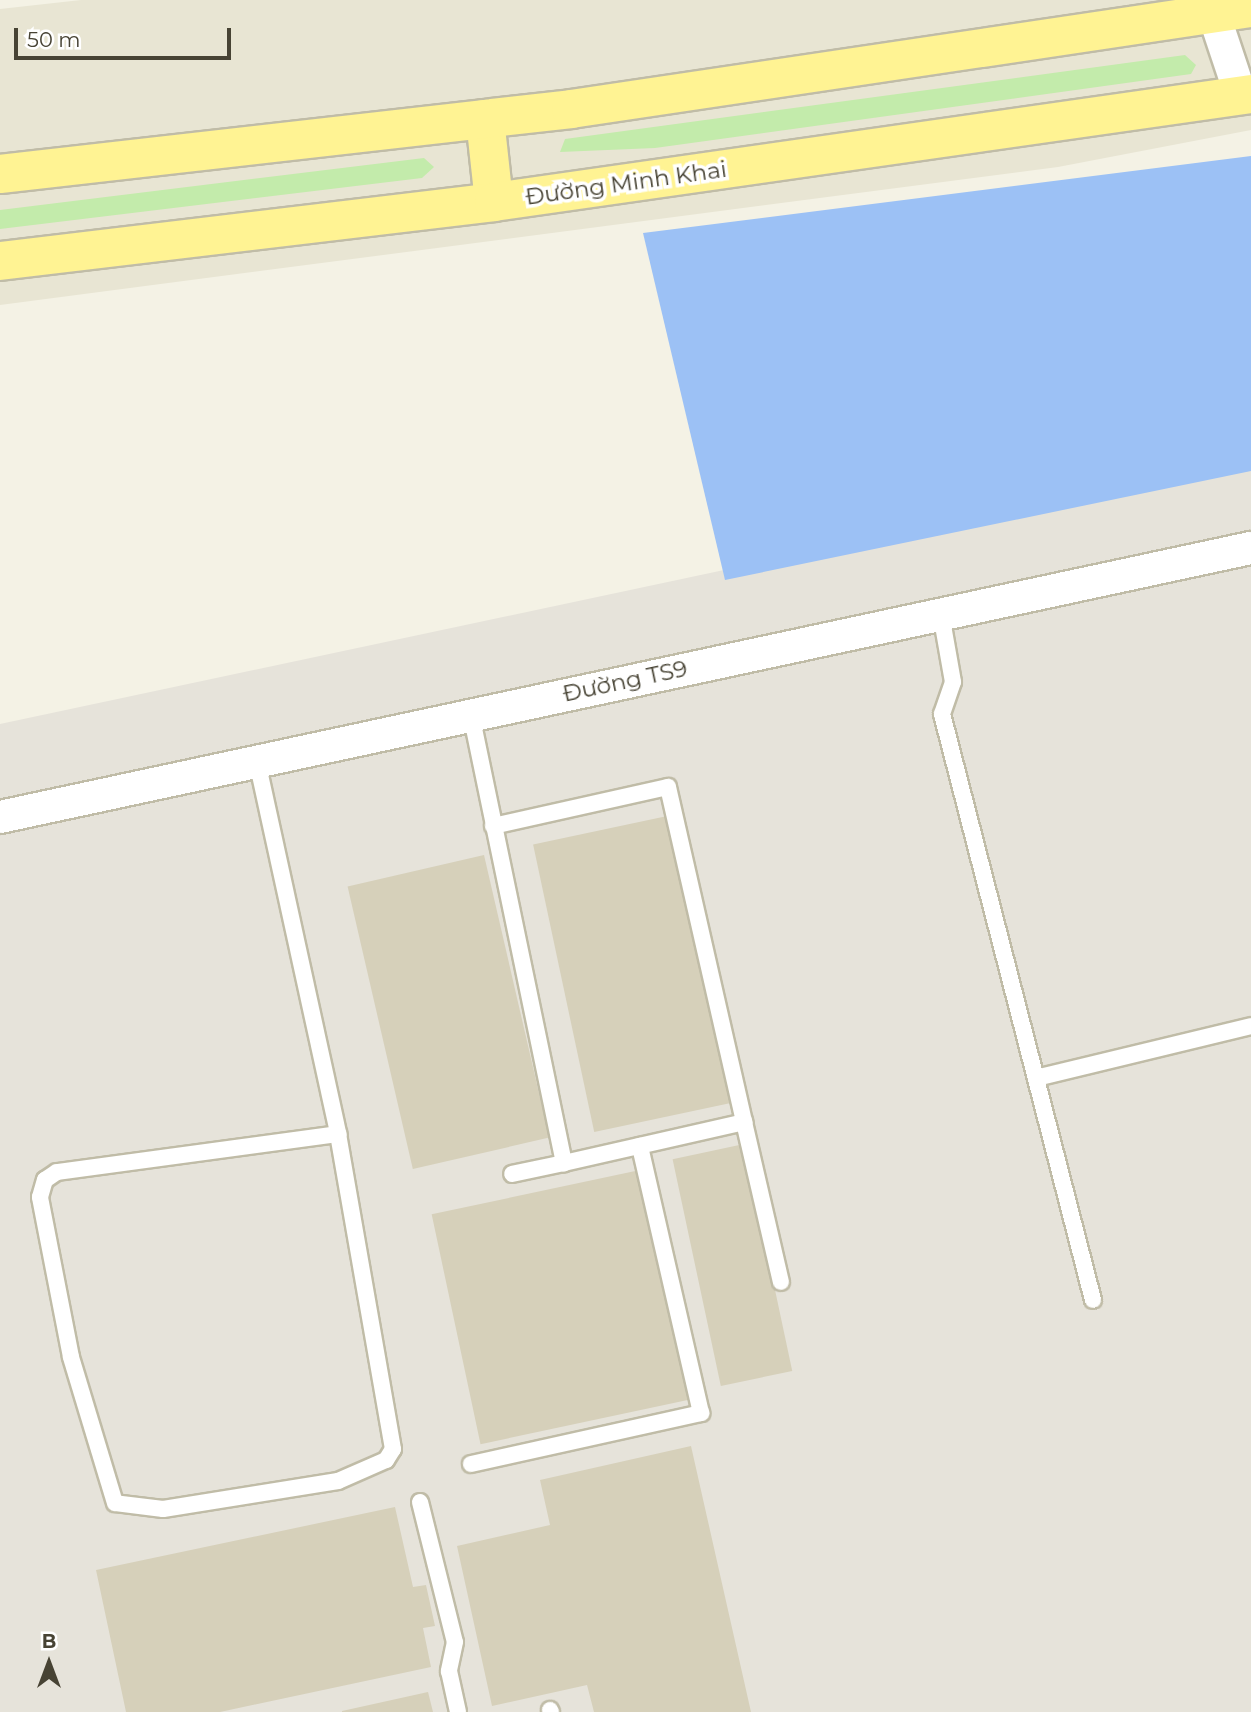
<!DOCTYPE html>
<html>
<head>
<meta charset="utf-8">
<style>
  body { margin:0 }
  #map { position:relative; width:1251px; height:1712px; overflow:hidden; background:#f4f2e5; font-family:Montserrat,sans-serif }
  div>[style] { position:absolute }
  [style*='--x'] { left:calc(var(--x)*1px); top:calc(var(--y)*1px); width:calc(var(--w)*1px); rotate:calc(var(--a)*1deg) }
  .residential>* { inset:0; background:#e8e5d3 }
  .industrial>* { inset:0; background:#e6e3da }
  .green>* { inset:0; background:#c3ebab }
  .water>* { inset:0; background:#9cc1f5 }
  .building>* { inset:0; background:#d6d0ba; transform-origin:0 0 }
  .roads { filter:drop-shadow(2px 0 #c0bca7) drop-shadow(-2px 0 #c0bca7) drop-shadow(0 2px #c0bca7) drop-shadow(0 -2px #c0bca7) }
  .lane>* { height:16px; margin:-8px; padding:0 8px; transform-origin:8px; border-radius:8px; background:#fff }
  .street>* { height:32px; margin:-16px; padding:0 16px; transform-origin:16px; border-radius:16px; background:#fff }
  .primary>* { height:38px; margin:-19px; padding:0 19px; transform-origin:19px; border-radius:19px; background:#fff393 }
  span { translate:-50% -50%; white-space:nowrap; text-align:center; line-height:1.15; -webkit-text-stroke:7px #fff; paint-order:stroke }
  .street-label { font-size:23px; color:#474334 }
  .north { position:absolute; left:14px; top:1628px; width:70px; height:70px; -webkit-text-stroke:5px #fff; paint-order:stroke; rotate:0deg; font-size:19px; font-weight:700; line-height:28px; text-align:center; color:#474334 }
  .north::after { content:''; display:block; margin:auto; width:24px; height:32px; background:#474334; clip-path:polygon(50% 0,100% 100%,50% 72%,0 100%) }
  .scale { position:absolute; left:14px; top:28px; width:217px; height:32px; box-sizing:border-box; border:4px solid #474334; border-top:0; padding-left:9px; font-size:21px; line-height:24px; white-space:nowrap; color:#474334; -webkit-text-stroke:5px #fff; paint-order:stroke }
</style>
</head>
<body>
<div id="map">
  <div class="residential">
    <i style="clip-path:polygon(81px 0,1251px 0,1251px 130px,1058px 167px,0 305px,0 9px)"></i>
  </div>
  <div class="industrial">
    <i style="clip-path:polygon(1251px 458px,1251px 1712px,0 1712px,0 724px)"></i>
  </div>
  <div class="green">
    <i style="clip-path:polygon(1185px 55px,1196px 65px,1191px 74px,655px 148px,560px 152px,565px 139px)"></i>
    <i style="clip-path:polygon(424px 158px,434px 167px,422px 178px,0 229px,0 210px)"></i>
  </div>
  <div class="water">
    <i style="clip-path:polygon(1251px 156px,1251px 471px,725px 580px,643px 233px)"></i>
  </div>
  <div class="building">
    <i style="left:672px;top:815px;width:294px;height:142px;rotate:78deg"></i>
    <i style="left:484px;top:855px;width:290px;height:140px;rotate:77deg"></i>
    <i style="left:744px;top:1144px;width:232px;height:73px;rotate:78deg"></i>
    <i style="left:640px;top:1170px;width:235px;height:213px;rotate:78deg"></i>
    <i style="clip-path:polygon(691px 1446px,751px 1712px,594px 1712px,587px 1685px,492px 1706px,457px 1546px,550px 1525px,540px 1480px)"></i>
    <i style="clip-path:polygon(395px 1507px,413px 1587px,426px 1585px,435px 1626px,423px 1628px,431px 1667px,220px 1712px,126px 1712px,96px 1570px)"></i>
    <i style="clip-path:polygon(428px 1692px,433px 1712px,342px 1712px,342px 1711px)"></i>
  </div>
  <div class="roads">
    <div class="lane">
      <i style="--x:941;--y:614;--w:69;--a:80"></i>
      <i style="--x:953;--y:682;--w:34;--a:109"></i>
      <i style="--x:942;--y:714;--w:605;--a:75.55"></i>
      <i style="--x:471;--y:714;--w:459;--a:78.3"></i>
      <i style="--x:564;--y:1163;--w:53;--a:168.1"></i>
      <i style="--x:257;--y:761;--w:382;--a:77.7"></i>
      <i style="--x:338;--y:1134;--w:320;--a:80.1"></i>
      <i style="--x:393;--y:1449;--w:13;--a:122"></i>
      <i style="--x:386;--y:1460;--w:52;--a:156.4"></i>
      <i style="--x:338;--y:1481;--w:177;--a:170.9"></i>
      <i style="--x:163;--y:1509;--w:48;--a:-172.9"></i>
      <i style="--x:115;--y:1503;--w:152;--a:-106.8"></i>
      <i style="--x:71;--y:1357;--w:163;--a:-101"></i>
      <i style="--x:40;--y:1197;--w:18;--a:-74"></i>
      <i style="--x:45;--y:1180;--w:14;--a:-34"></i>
      <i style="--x:57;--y:1172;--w:284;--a:-7.7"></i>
      <i style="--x:493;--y:826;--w:179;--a:-12.6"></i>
      <i style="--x:668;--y:787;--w:344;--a:77.2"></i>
      <i style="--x:1036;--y:1078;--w:221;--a:-13.6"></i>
      <i style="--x:564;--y:1163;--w:185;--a:-12.8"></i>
      <i style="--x:744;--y:1122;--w:164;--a:77"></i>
      <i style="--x:471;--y:1464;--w:236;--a:-12.5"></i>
      <i style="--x:701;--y:1413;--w:274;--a:-102.9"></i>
      <i style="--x:420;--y:1502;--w:144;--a:76"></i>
      <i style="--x:455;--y:1642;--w:30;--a:102"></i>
      <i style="--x:449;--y:1671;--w:42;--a:77.6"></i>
      <i style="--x:550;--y:1710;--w:2;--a:63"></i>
    </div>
    <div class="street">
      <i style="--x:1209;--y:0;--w:101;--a:71.6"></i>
      <i style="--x:0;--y:817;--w:1280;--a:-12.14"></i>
    </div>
    <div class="primary">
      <i style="--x:485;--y:119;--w:83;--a:83.8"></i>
      <i style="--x:0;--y:174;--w:575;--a:-6.49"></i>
      <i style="--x:571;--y:109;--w:687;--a:-8.45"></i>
      <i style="--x:0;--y:261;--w:498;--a:-6.8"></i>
      <i style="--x:494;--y:202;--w:765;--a:-8.12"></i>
    </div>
  </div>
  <div class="street-label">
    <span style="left:626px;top:183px;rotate:-8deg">Đường Minh Khai</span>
    <span style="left:625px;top:681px;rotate:-12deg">Đường TS9</span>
  </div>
  <div class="north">B</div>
  <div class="scale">50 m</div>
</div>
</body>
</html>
